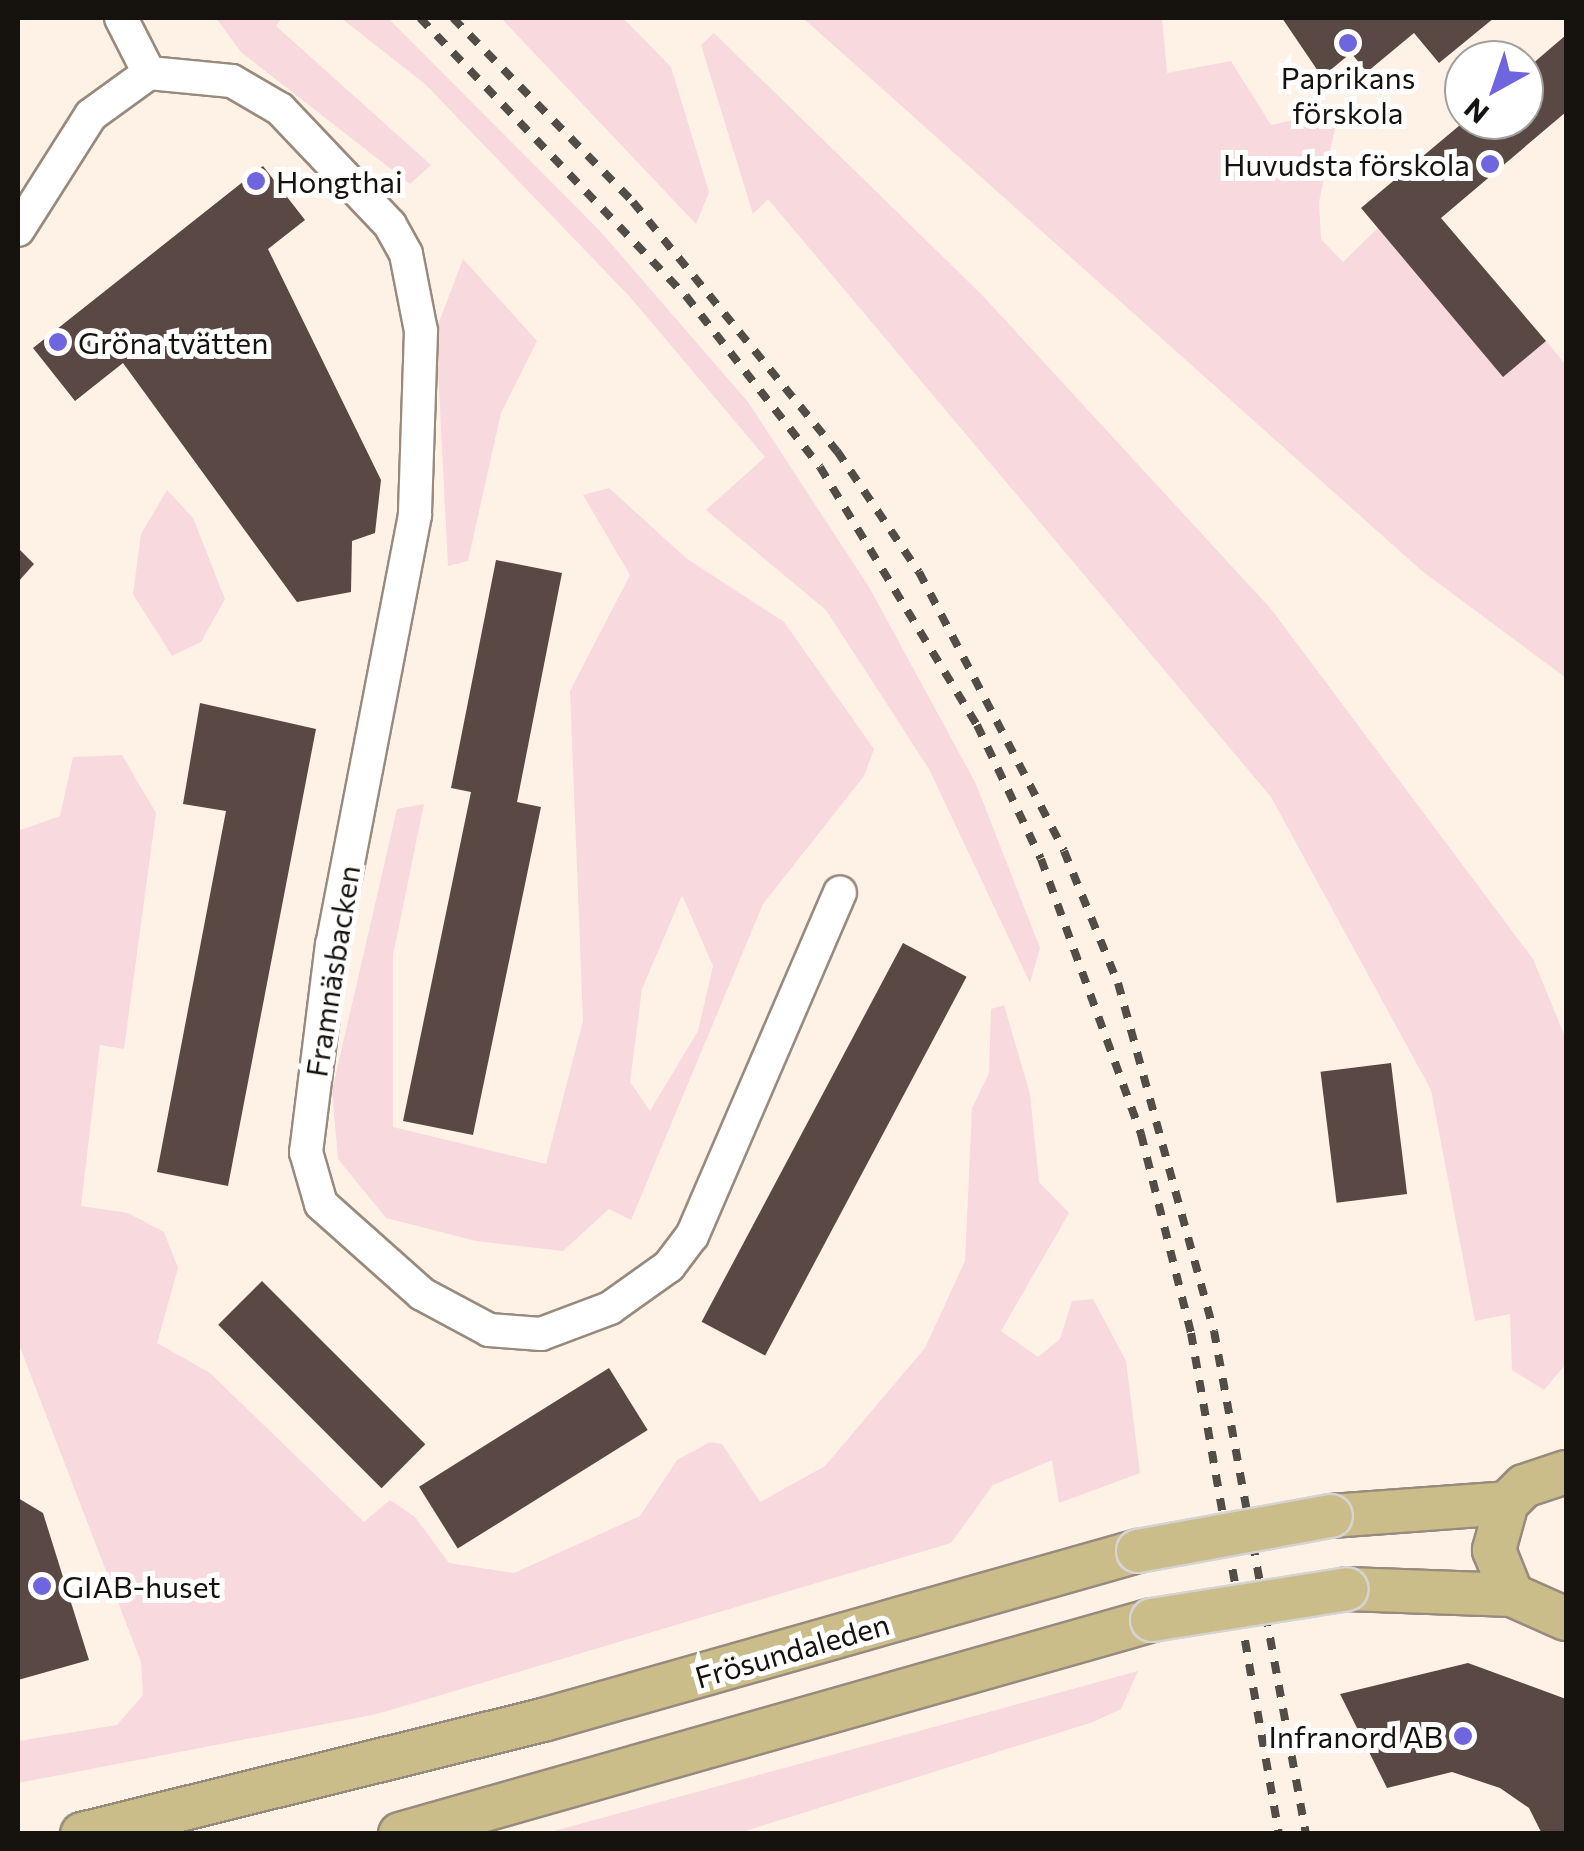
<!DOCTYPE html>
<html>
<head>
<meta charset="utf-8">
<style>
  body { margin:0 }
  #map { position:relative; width:1584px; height:1851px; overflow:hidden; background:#fef2e7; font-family:Commissioner,sans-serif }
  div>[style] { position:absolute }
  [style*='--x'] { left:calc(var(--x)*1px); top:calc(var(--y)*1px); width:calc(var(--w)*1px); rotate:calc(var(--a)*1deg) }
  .green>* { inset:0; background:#f8d9dd }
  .building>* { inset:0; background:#594843; transform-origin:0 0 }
  .roads { filter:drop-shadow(2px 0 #988b7e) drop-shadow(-2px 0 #988b7e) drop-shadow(0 2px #988b7e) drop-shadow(0 -2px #988b7e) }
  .minor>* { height:32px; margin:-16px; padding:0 16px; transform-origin:16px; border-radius:16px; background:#fff }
  .major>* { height:42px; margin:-21px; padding:0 21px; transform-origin:21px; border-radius:21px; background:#cabd8a }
  .rail>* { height:8px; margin-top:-4px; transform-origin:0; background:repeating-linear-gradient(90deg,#534d47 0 12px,transparent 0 24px) }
  .bridges { filter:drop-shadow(2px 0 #d5d4d3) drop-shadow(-2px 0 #d5d4d3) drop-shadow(0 2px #d5d4d3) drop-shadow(0 -2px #d5d4d3) }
  .major-bridge>* { height:42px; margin:-21px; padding:0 21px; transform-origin:21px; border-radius:21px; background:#cabd8a }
  .dots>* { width:28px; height:28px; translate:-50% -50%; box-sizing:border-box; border:5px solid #fff; border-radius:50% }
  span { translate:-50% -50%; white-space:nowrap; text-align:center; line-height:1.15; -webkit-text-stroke:10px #fff; paint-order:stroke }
  .poi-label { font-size:30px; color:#16120d }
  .right { translate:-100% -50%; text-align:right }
  .left { translate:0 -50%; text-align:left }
  .street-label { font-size:30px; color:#16120d }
  .frame { position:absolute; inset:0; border:20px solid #16120d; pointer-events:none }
  .north { position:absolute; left:1444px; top:40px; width:100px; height:100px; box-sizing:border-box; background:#fff; border:2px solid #a2a09e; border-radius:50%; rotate:220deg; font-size:28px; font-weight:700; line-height:40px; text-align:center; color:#16120d }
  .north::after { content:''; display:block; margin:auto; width:35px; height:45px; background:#6f65df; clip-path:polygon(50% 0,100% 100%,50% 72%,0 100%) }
</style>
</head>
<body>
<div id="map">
  <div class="green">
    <i style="clip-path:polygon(216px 18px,282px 18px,276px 26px,431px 165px,410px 184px,241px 52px)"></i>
    <i style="clip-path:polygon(341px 18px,388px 18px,600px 231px,748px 402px,869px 587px,976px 784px,1040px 948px,1030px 983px,929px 769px,826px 610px,706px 510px,765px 457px,630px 297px,425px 84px)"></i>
    <i style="clip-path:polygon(501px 18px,623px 18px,671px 67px,709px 192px,696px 224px)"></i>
    <i style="clip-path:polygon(803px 18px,1162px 18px,1167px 73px,1231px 61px,1271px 125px,1339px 110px,1319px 202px,1321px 239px,1343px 262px,1378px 228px,1503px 376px,1546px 341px,1566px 365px,1566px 678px,1422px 571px)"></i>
    <i style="clip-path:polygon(714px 33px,982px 295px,1271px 609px,1533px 959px,1566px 1039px,1566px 1364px,1544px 1390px,1512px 1370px,1510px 1314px,1475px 1321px,1431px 1090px,1271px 797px,768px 199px,753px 214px,701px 45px)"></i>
    <i style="clip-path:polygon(463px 259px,537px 341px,501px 413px,468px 561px,448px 566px,436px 330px)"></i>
    <i style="clip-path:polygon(evenodd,609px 488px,686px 558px,784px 622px,874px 749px,864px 776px,763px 904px,631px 1220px,609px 1209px,563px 1251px,476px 1241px,386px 1218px,338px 1159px,332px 1091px,397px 809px,424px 804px,393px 955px,393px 1127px,546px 1164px,583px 1021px,570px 691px,630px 575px,583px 495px,609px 488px,682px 895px,713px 966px,698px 1031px,650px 1111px,630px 1082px,642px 989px,682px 895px)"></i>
    <i style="clip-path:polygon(167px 490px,193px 518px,225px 599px,201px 642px,172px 656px,133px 594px,141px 534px)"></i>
    <i style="clip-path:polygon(122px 755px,156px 813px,124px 1049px,100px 1045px,81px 1206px,128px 1213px,164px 1232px,178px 1268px,157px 1343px,210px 1373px,364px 1522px,390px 1500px,415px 1517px,449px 1563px,514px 1573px,640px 1516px,677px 1460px,710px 1442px,722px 1444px,760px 1502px,825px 1466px,925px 1348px,965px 1261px,972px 1108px,989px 1073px,991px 1009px,1004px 1005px,1030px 1094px,1039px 1182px,1069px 1213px,1001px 1331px,1038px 1357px,1060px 1339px,1072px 1301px,1093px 1299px,1126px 1361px,1140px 1473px,1059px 1503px,1052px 1460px,993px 1485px,951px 1543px,377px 1714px,18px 1783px,18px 1741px,117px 1725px,143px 1695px,141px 1662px,18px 1342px,18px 831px,60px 816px,73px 757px)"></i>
    <i style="clip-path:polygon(1138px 1671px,1121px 1709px,1093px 1722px,739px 1833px,547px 1833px)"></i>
  </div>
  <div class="building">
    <i style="clip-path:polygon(1282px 18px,1494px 18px,1439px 63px,1414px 33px,1367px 72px,1351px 53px,1322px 77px)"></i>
    <i style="clip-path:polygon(1566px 35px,1566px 112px,1441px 218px,1546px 341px,1503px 377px,1361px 208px,1466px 120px,1524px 120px,1524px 71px)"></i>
    <i style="clip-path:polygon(263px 166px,305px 220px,268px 249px,381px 480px,375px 533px,352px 541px,351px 592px,297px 602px,123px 363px,75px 401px,33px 348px)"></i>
    <i style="clip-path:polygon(18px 548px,34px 564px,18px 582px)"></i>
    <i style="clip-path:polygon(496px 560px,562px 573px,517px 802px,541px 807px,473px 1135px,403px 1121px,471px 792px,451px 788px)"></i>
    <i style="clip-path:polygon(200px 703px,316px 729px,228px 1186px,157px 1172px,226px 811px,183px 804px)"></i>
    <i style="left:903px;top:943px;width:72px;height:429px;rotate:28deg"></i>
    <i style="left:1391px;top:1063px;width:132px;height:71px;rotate:83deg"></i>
    <i style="left:262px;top:1281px;width:231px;height:62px;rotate:45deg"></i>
    <i style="left:609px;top:1368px;width:73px;height:224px;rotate:58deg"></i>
    <i style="clip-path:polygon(18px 1498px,43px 1513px,89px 1660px,18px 1680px)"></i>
    <i style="clip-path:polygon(1468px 1663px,1566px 1699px,1566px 1834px,1542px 1834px,1529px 1808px,1500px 1788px,1452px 1772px,1387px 1788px,1340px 1694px)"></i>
  </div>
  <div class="roads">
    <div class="minor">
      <i style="--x:121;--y:18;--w:62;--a:63"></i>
      <i style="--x:149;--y:73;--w:83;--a:5.5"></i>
      <i style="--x:232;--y:81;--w:56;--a:30.3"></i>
      <i style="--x:280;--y:109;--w:160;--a:46.5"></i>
      <i style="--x:390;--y:225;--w:33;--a:61"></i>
      <i style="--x:406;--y:254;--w:78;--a:79"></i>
      <i style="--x:421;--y:331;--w:184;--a:91.9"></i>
      <i style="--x:415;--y:515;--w:437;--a:100.9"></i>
      <i style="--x:332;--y:944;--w:210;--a:97.1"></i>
      <i style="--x:306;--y:1152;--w:54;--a:73.9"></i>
      <i style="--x:321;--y:1204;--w:135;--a:41.7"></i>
      <i style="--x:422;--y:1294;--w:76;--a:28.2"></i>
      <i style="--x:489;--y:1330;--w:52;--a:4.4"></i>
      <i style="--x:541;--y:1334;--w:74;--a:-20.6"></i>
      <i style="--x:610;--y:1308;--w:72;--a:-35.4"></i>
      <i style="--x:669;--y:1266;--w:38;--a:-53"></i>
      <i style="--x:692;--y:1236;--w:374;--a:-66.7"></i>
      <i style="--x:18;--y:230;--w:136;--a:-57.6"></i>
      <i style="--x:91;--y:115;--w:72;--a:-35.9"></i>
    </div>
    <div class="major">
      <i style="--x:1566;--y:1472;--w:44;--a:161.6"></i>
      <i style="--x:1524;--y:1486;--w:24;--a:135"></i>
      <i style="--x:1507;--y:1503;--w:49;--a:105.5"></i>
      <i style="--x:1494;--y:1550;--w:48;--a:68.2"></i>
      <i style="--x:1512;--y:1595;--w:59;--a:24"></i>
      <i style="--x:1331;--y:1516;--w:176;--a:-4.2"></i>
      <i style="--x:1347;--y:1589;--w:165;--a:2.1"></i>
      <i style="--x:82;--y:1834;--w:475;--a:-13.9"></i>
      <i style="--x:543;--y:1720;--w:619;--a:-15.86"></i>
      <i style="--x:400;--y:1834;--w:782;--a:-15.88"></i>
    </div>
  </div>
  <div class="rail">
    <i style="--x:420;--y:18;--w:385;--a:46.3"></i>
    <i style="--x:686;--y:296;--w:217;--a:51.9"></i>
    <i style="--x:820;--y:467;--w:302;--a:58.7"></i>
    <i style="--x:977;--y:725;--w:148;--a:64.5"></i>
    <i style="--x:1041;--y:859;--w:293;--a:70"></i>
    <i style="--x:1141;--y:1134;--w:205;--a:75.9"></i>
    <i style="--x:1191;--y:1333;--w:509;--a:80.04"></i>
    <i style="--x:453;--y:18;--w:257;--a:45.6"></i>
    <i style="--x:633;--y:202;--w:322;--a:50.7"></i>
    <i style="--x:837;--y:451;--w:146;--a:55.9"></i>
    <i style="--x:919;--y:572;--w:314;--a:62.5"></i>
    <i style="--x:1064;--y:851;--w:143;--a:67.8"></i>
    <i style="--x:1118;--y:983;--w:361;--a:74.6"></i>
    <i style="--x:1214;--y:1331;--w:511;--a:79.64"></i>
  </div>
  <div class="bridges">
    <div class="major-bridge">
      <i style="--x:1138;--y:1551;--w:196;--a:-10.3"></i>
      <i style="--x:1152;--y:1620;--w:197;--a:-9"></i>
    </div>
  </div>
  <div class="dots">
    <i style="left:1348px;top:43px;background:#6f65df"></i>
    <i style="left:1490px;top:164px;background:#6f65df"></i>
    <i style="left:256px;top:181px;background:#6f65df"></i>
    <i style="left:58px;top:342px;background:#6f65df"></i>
    <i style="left:42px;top:1586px;background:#6f65df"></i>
    <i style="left:1463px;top:1736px;background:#6f65df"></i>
  </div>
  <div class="poi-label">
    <span style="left:1348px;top:94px">Paprikans<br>förskola</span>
    <span class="right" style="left:1470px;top:164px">Huvudsta förskola</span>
    <span class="left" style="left:276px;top:181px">Hongthai</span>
    <span class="left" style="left:78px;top:342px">Gröna tvätten</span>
    <span class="left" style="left:62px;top:1586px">GIAB-huset</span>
    <span class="right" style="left:1443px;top:1736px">Infranord AB</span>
  </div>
  <div class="street-label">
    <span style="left:332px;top:971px;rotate:-81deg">Framnäsbacken</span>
    <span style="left:792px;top:1650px;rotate:-16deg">Frösundaleden</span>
  </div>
  <div class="frame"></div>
  <div class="north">N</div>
</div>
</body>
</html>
